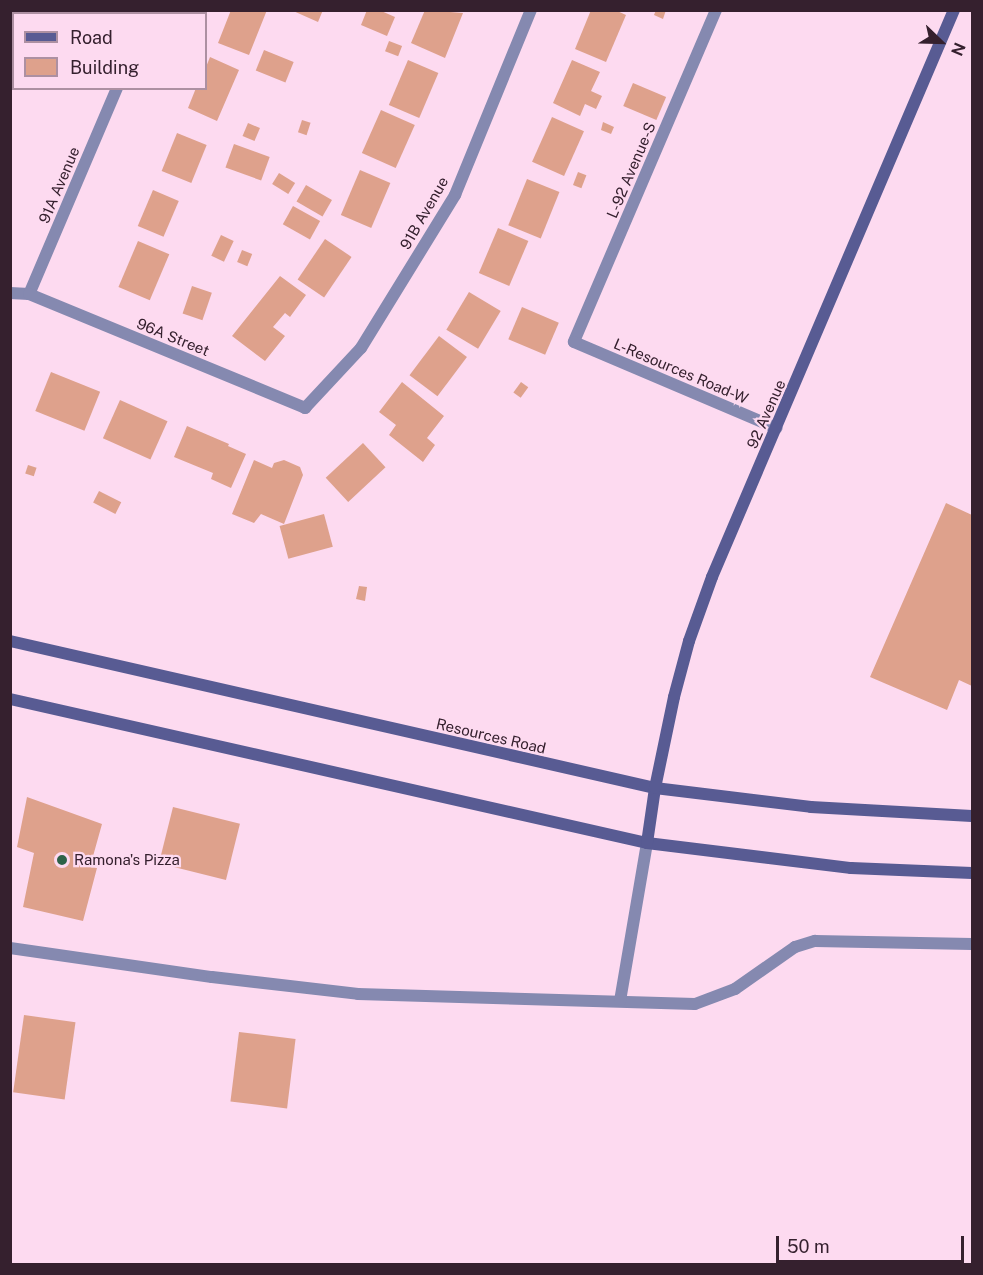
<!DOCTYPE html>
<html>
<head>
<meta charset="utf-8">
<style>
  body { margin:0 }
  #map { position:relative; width:983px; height:1275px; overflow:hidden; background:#fddaf0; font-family:"Public Sans",sans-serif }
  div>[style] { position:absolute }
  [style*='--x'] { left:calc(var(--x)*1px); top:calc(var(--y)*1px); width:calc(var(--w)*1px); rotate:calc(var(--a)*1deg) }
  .building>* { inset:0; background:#dea18c; transform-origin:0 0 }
  .lane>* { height:12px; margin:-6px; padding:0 6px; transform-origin:6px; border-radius:6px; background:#8589b0 }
  .street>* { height:12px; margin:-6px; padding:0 6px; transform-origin:6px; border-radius:6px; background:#8589b0 }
  .secondary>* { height:12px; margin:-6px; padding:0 6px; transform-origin:6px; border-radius:6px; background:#585b93 }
  .dots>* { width:16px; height:16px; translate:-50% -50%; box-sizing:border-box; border:3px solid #fddaf0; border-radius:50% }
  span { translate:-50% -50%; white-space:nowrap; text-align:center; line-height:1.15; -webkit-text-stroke:4.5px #fddaf0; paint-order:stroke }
  .street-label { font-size:15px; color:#35202e }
  .poi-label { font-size:15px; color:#35202e }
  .left { translate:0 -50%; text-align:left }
  .frame { position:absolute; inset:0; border:12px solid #35202e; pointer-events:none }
  .legend { position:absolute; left:12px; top:12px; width:195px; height:78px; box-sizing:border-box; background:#fddaf0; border:2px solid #ad90a2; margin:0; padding:8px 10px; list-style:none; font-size:18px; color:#35202e }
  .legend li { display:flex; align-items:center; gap:12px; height:30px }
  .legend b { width:30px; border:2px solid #ad90a2 }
  .north { position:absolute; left:911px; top:12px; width:60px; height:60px; -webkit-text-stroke:4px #fddaf0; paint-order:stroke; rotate:113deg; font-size:16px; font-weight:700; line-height:24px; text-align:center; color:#35202e }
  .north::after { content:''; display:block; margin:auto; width:21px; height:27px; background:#35202e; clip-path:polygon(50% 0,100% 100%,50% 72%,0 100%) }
  .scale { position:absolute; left:776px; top:1236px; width:188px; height:27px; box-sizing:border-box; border:3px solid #35202e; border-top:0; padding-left:8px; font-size:18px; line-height:21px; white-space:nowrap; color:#35202e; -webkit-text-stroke:4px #fddaf0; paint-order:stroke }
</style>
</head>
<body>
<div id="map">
  <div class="building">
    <i style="clip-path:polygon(10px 10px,55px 10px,53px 14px,14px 14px,14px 77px,10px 78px)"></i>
    <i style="clip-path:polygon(231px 10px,267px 10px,249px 55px,218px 43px)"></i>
    <i style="clip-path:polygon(291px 10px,323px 10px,318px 22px)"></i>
    <i style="clip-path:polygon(367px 10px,379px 10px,395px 17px,387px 36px,361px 25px)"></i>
    <i style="clip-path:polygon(425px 10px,463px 13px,445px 58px,411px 43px)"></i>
    <i style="clip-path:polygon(591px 10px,615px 10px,626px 15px,606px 62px,575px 49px)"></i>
    <i style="clip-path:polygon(656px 10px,666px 10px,663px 19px,654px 15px)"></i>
    <i style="left:389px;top:41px;width:14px;height:11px;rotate:21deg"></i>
    <i style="left:264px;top:50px;width:32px;height:22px;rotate:22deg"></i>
    <i style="clip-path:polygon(210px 57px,239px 70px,217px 121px,188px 108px,196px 88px,206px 88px,206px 67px)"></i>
    <i style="left:408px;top:60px;width:33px;height:49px;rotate:23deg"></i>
    <i style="clip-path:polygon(572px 60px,600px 72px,591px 91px,602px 96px,596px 109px,585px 104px,580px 116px,553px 103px)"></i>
    <i style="left:633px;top:83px;width:36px;height:25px;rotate:23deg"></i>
    <i style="left:381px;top:110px;width:37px;height:47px;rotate:24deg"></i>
    <i style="left:552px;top:117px;width:35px;height:49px;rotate:24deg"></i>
    <i style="left:302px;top:120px;width:9px;height:13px;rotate:18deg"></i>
    <i style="clip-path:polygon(603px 122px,614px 127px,611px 134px,601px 130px)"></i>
    <i style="left:248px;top:123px;width:13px;height:14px;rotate:23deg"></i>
    <i style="left:177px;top:133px;width:32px;height:41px;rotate:22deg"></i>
    <i style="left:234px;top:144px;width:38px;height:25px;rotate:20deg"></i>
    <i style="left:360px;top:170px;width:33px;height:49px;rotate:23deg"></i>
    <i style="left:578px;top:172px;width:9px;height:14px;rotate:21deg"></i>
    <i style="left:279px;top:173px;width:19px;height:13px;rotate:32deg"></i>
    <i style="left:527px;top:179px;width:35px;height:50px;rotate:22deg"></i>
    <i style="left:306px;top:185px;width:30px;height:19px;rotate:30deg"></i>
    <i style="left:153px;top:190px;width:28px;height:39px;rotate:23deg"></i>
    <i style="left:293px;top:206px;width:31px;height:21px;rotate:29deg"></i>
    <i style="left:498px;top:228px;width:33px;height:49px;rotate:23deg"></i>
    <i style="left:221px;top:235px;width:14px;height:23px;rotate:25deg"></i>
    <i style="left:325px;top:239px;width:32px;height:49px;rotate:34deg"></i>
    <i style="left:138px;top:241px;width:34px;height:50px;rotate:23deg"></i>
    <i style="left:242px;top:250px;width:11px;height:13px;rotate:22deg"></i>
    <i style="clip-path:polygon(280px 276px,306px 295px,290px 317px,285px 313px,273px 327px,285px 336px,265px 361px,232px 336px)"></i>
    <i style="left:192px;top:286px;width:21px;height:29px;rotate:19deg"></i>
    <i style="left:469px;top:292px;width:37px;height:44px;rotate:31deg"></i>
    <i style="left:522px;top:307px;width:40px;height:35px;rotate:23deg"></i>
    <i style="left:439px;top:336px;width:35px;height:49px;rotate:37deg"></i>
    <i style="left:51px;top:372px;width:53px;height:42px;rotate:22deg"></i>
    <i style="clip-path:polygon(402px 382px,444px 416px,427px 438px,435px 445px,423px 462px,389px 435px,396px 425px,379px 412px)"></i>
    <i style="left:521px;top:382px;width:9px;height:13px;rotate:36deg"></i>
    <i style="left:120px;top:400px;width:52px;height:42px;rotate:24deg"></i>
    <i style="clip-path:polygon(187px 426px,229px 444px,228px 446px,246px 454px,231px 488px,211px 479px,213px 473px,174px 457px)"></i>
    <i style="left:363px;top:443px;width:33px;height:51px;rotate:47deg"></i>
    <i style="clip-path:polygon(254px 460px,272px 468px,274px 463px,284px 460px,300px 467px,303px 475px,284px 524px,261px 514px,254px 523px,232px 514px)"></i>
    <i style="left:28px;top:465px;width:9px;height:9px;rotate:18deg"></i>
    <i style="left:99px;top:491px;width:25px;height:13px;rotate:27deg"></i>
    <i style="clip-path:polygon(946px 503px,972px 515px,972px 686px,959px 680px,947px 710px,870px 677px)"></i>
    <i style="left:324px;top:514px;width:34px;height:46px;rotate:75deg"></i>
    <i style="clip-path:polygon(359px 586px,367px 587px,365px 601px,356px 599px)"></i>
    <i style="clip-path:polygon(27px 797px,102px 824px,90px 867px,97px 868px,83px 921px,23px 907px,34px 853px,17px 847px)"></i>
    <i style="left:173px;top:807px;width:69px;height:58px;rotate:14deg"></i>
    <i style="left:24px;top:1015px;width:52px;height:78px;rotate:8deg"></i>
    <i style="left:239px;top:1032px;width:57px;height:70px;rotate:7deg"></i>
  </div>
  <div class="lane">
    <i style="--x:716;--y:10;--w:361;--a:113.2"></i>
    <i style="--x:574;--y:342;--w:220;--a:23"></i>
    <i style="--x:10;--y:293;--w:19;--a:3"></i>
  </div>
  <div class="street">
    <i style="--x:149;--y:14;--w:4;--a:-63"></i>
    <i style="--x:117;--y:88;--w:224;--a:113.1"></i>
    <i style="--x:29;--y:294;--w:299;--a:22.4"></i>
    <i style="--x:305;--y:408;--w:82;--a:-47"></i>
    <i style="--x:361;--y:348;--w:180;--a:-58.4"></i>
    <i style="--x:455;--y:195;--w:200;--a:-67.7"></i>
    <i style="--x:10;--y:948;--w:204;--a:8.2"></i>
    <i style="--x:212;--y:977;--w:147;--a:6.6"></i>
    <i style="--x:358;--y:994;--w:337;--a:1.7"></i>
    <i style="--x:695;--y:1004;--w:43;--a:-20.6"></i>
    <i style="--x:735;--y:989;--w:73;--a:-35"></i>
    <i style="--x:795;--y:947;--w:21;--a:-17"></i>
    <i style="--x:815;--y:941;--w:157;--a:1.1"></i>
    <i style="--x:620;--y:1001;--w:160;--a:-80.3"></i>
  </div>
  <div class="secondary">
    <i style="--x:10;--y:641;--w:662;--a:12.84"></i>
    <i style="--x:655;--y:788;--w:157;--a:6.9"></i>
    <i style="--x:811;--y:807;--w:161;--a:3.2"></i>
    <i style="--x:10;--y:699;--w:653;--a:12.74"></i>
    <i style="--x:647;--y:843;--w:206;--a:7"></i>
    <i style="--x:851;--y:868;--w:121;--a:2.4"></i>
    <i style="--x:647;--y:843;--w:56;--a:-81.7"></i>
    <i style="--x:655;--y:788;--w:93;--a:-78.2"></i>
    <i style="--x:674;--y:697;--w:58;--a:-75"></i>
    <i style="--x:689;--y:641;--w:68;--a:-70.2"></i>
    <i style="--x:712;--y:577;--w:616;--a:-66.89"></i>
  </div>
  <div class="dots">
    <i style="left:62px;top:860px;background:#2d6248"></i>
  </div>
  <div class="street-label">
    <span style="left:631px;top:170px;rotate:-67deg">L-92 Avenue-S</span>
    <span style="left:59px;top:185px;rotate:-67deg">91A Avenue</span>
    <span style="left:424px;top:213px;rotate:-60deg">91B Avenue</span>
    <span style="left:173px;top:337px;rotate:22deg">96A Street</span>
    <span style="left:681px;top:371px;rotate:23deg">L-Resources Road-W</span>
    <span style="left:766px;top:414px;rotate:-66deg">92 Avenue</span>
    <span style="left:491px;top:736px;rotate:13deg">Resources Road</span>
  </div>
  <div class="poi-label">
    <span class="left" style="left:74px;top:860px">Ramona's Pizza</span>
  </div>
  <div class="frame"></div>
  <ul class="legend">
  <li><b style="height:8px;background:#585b93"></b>Road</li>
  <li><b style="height:16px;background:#dea18c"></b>Building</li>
  </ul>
  <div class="north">N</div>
  <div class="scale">50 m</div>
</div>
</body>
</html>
